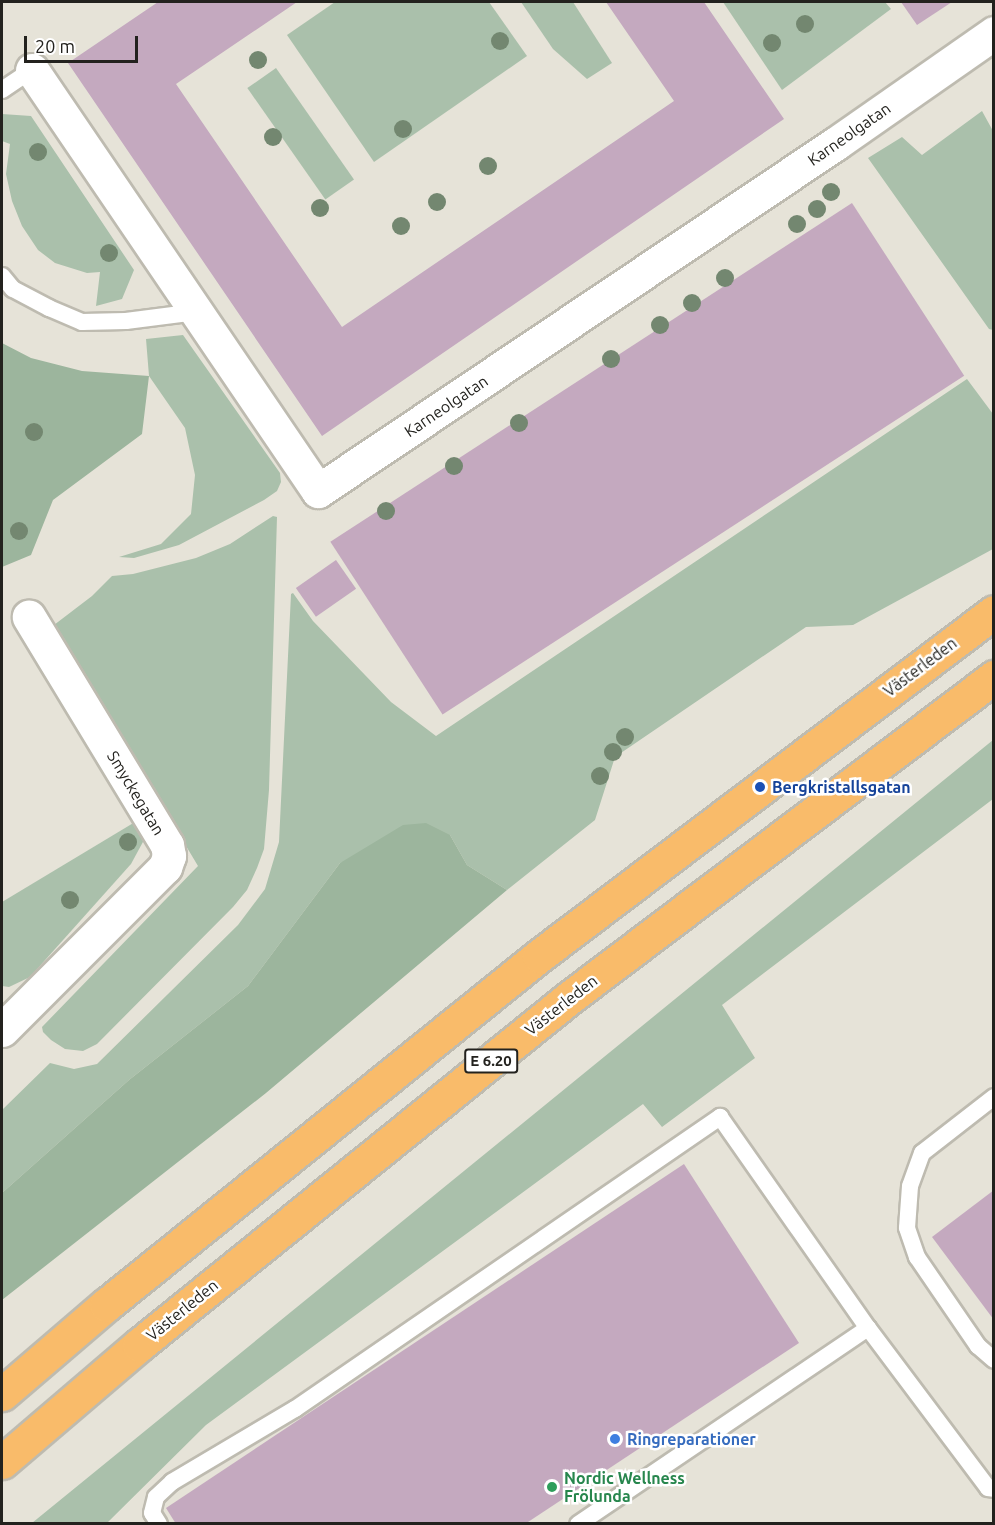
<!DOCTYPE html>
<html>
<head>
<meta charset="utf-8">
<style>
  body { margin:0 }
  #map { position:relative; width:995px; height:1525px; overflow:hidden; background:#e6e3d8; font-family:Ubuntu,sans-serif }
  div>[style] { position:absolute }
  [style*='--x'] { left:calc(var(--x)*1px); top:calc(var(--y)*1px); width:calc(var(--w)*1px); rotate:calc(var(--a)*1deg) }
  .green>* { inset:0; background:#aac0ab; transform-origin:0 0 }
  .forest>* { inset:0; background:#9cb59d }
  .building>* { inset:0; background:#c4a9bf; transform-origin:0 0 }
  .roads { filter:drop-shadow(2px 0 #bebbb0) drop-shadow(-2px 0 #bebbb0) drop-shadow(0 2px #bebbb0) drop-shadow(0 -2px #bebbb0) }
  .lane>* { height:16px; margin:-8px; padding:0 8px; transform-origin:8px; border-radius:8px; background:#fff }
  .street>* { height:33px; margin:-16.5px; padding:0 16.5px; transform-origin:16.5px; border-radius:16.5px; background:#fff }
  .highway>* { height:33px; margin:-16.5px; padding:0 16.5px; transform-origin:16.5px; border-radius:16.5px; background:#f9bb6a }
  .trees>* { width:18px; height:18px; margin:-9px; border-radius:50%; background:#738770 }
  .dots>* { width:16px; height:16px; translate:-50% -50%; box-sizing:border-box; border:3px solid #fff; border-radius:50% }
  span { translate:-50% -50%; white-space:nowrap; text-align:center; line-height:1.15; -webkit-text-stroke:5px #fff; paint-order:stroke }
  .shield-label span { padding:2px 4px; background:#fff; border:2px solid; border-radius:4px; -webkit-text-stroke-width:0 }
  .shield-label { font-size:15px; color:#23221e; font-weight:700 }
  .street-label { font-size:16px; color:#23221e }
  .transit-label { font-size:16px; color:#164399; font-weight:700 }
  .left { translate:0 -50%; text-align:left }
  .shop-label { font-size:16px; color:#366cbe; font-weight:700 }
  .leisure-label { font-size:16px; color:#27864d; font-weight:700 }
  .frame { position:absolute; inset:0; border:3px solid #23221e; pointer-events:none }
  .scale { position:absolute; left:24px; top:36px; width:114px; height:27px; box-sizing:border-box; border:3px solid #23221e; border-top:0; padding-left:8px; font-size:18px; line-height:21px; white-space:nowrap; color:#23221e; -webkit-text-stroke:4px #fff; paint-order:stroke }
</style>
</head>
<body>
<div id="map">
  <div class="green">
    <i style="clip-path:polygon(335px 2px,489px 2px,527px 56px,374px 162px,287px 35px)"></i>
    <i style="clip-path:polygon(521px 2px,573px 2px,612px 63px,587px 79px,553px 49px)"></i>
    <i style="clip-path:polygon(723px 2px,885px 2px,891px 9px,782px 90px)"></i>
    <i style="left:276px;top:68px;width:136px;height:35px;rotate:55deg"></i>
    <i style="clip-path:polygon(982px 111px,993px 131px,993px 330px,989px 329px,868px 158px,902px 137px,922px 155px)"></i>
    <i style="clip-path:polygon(2px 114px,31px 116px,134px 270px,122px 299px,96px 306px,100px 272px,87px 273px,55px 263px,38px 250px,22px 226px,12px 201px,6px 174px,10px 144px,2px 141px)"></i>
    <i style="clip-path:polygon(183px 335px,280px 473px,281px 482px,277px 491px,264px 500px,179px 545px,134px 558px,119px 557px,161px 544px,191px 514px,195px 475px,185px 428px,149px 376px,146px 339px)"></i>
    <i style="clip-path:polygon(967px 379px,993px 414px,993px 549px,853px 625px,806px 627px,615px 757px,595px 820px,507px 890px,467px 865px,450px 835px,340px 863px,248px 986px,129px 1080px,2px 1193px,2px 1110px,50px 1063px,74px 1069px,97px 1064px,238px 925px,265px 889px,279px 842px,291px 594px,293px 593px,313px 621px,391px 702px,436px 736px)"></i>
    <i style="clip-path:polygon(273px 516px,277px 517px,269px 790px,264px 849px,257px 868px,247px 890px,233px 907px,97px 1044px,83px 1051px,65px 1049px,51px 1040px,43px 1032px,42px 1027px,198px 866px,54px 625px,92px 596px,112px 576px,133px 574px,196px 558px,230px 544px)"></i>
    <i style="clip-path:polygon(993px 740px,993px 799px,722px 1005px,755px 1058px,662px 1127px,643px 1104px,206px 1425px,107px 1523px,32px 1523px)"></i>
    <i style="clip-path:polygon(140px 819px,145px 829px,144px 840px,131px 864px,30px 977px,9px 987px,2px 986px,2px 902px)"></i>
  </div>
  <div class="forest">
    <i style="clip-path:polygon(2px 343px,31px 358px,82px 371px,149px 376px,142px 434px,53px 500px,31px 555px,2px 567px)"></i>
    <i style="clip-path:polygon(426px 823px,450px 835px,467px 865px,507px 890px,266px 1093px,2px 1300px,2px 1193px,129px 1080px,248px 986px,340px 863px,403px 825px)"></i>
  </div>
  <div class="building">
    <i style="clip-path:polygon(158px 2px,297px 2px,176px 84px,342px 327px,674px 101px,606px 2px,704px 2px,784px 119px,322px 436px,68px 63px)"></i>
    <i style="clip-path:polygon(901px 2px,952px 2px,917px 25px)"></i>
    <i style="left:852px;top:203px;width:206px;height:622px;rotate:57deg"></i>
    <i style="left:336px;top:560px;width:35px;height:49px;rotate:55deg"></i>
    <i style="clip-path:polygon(684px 1164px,799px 1343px,525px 1524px,176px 1524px,166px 1508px)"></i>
    <i style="clip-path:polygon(994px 1190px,994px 1320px,932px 1237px)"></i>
  </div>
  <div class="roads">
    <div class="lane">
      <i style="--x:2;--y:90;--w:36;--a:-34"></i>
      <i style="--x:2;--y:276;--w:17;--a:50"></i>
      <i style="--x:13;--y:289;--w:41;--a:27.8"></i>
      <i style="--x:49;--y:308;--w:36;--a:23"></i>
      <i style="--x:82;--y:322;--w:44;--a:-1.3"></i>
      <i style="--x:126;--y:321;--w:71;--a:-7.3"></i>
      <i style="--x:994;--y:1097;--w:91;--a:142.1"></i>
      <i style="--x:922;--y:1153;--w:35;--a:110"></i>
      <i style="--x:910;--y:1186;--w:42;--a:94.1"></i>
      <i style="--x:907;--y:1228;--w:31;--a:71"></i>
      <i style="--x:917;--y:1257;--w:108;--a:55.6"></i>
      <i style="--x:978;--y:1346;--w:21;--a:41"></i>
      <i style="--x:868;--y:1328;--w:200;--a:53.1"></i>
      <i style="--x:988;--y:1488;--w:6;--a:9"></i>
      <i style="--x:159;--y:1524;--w:13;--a:-122"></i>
      <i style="--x:152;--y:1513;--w:16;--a:-76"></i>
      <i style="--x:156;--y:1497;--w:22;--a:-43"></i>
      <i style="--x:172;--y:1482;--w:143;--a:-30.7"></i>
      <i style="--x:295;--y:1409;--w:516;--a:-34.49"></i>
      <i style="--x:720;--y:1117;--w:258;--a:55"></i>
      <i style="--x:868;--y:1328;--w:350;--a:145.9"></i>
    </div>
    <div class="street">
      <i style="--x:32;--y:70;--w:509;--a:55.81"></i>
      <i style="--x:318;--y:491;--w:623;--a:-33.87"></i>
      <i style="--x:835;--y:144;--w:194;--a:-34.9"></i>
      <i style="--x:2;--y:1030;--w:231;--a:-45"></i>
      <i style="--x:165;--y:867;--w:12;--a:-70"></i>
      <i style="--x:169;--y:856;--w:11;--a:-100"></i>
      <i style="--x:167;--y:845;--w:267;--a:-121.2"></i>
    </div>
    <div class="highway">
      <i style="--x:2;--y:1394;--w:137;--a:-40.6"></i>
      <i style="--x:106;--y:1305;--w:556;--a:-38.87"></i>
      <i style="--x:539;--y:956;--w:570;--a:-37.09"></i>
      <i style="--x:2;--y:1462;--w:180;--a:-40.5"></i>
      <i style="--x:139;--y:1345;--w:553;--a:-38.9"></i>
      <i style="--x:569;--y:998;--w:533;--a:-37.06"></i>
    </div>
  </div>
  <div class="trees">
    <i style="left:805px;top:24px"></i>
    <i style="left:500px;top:41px"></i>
    <i style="left:772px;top:43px"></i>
    <i style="left:258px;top:60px"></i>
    <i style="left:403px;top:129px"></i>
    <i style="left:273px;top:137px"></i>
    <i style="left:38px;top:152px"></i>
    <i style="left:488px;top:166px"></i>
    <i style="left:831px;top:192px"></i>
    <i style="left:437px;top:202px"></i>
    <i style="left:320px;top:208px"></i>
    <i style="left:817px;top:209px"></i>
    <i style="left:797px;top:224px"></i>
    <i style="left:401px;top:226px"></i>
    <i style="left:109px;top:253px"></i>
    <i style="left:725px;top:278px"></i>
    <i style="left:692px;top:303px"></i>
    <i style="left:660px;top:325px"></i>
    <i style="left:611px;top:359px"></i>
    <i style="left:519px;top:423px"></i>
    <i style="left:34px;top:432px"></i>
    <i style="left:454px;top:466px"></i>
    <i style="left:386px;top:511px"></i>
    <i style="left:19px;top:531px"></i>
    <i style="left:625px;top:737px"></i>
    <i style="left:613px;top:752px"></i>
    <i style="left:600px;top:776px"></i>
    <i style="left:128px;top:842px"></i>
    <i style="left:70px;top:900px"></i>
  </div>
  <div class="dots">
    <i style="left:760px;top:787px;background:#1a4fb4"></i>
    <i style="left:615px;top:1439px;background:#3f7fe0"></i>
    <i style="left:552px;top:1487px;background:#2e9e5b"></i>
  </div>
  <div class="shield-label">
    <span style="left:491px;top:1061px">E 6.20</span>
  </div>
  <div class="street-label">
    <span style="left:849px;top:134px;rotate:-35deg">Karneolgatan</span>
    <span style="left:446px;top:406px;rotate:-34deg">Karneolgatan</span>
    <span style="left:920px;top:667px;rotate:-37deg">Västerleden</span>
    <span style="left:136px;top:793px;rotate:59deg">Smyckegatan</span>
    <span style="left:561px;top:1005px;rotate:-38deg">Västerleden</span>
    <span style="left:182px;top:1310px;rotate:-39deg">Västerleden</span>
  </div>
  <div class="transit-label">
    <span class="left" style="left:772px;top:787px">Bergkristallsgatan</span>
  </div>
  <div class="shop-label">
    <span class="left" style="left:627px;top:1439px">Ringreparationer</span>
  </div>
  <div class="leisure-label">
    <span class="left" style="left:564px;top:1487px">Nordic Wellness<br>Frölunda</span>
  </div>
  <div class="frame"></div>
  <div class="scale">20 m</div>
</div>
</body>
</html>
